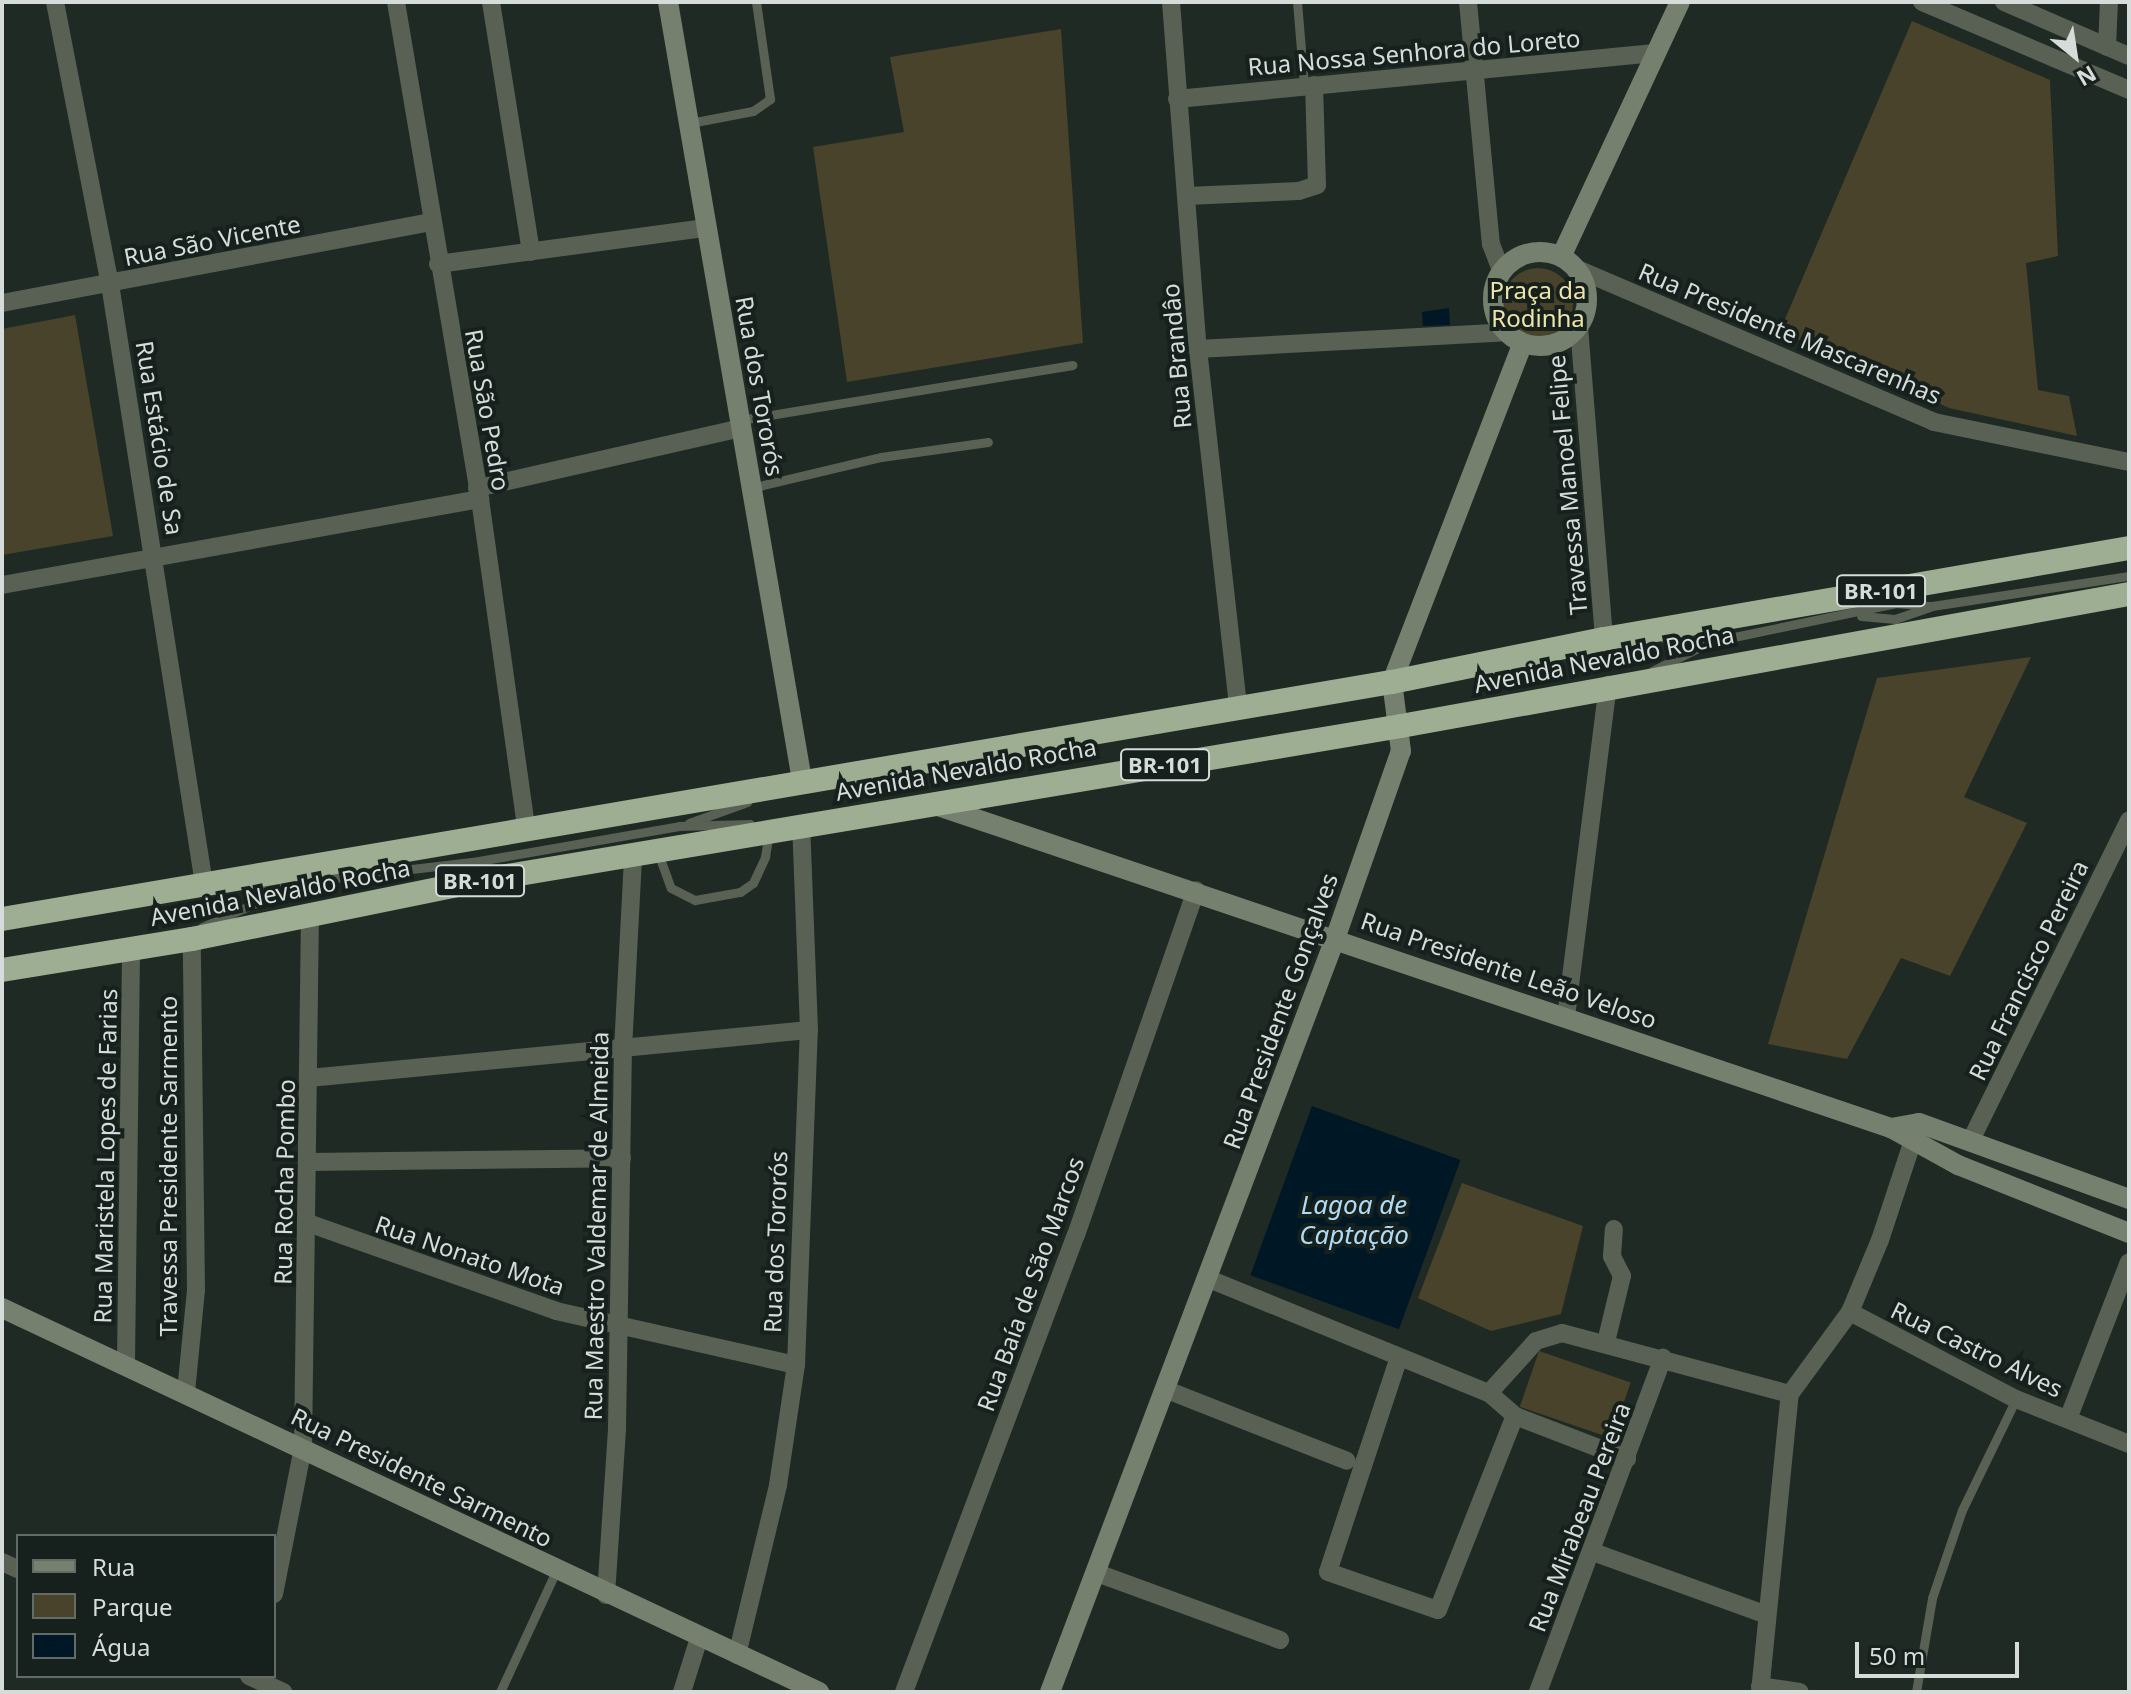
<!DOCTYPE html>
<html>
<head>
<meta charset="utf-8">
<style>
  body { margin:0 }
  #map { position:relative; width:2131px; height:1694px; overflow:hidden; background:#1f2a25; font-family:"Noto Sans",sans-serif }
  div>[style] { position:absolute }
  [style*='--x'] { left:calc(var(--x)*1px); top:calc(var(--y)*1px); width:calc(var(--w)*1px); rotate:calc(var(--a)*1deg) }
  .green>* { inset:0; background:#48432a; transform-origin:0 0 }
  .round { border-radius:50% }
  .water>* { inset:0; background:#001726; transform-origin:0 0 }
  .lane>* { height:9px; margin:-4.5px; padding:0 4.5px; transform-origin:4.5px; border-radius:4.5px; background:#596054 }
  .street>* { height:18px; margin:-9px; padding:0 9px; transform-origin:9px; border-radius:9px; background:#596054 }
  .secondary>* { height:20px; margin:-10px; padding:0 10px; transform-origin:10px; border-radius:10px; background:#75806e }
  .secondary>.ring { margin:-10px; padding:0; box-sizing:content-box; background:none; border:20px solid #75806e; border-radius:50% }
  .highway>* { height:24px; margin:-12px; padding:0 12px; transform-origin:12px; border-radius:12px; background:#9dae92 }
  span { translate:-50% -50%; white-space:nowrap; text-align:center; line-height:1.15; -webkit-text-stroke:8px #16201c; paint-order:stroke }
  .shield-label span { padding:2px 6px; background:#16201c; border:2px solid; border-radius:6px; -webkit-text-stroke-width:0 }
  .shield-label { font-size:22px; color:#d6dcd9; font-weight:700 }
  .street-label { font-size:24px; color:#d6dcd9 }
  .park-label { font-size:24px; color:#efe4ac }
  .water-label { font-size:26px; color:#b0dbf7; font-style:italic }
  .frame { position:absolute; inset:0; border:4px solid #d6dcd9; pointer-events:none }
  .legend { position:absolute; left:16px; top:1534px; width:260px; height:144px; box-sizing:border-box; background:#16201c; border:2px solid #636b68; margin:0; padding:10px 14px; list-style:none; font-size:24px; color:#d6dcd9 }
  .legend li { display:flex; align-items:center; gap:16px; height:40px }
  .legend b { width:40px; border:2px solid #636b68 }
  .north { position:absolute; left:2035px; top:16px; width:80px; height:80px; -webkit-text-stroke:6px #16201c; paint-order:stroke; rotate:150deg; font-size:22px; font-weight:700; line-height:32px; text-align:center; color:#d6dcd9 }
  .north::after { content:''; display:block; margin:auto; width:28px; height:36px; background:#d6dcd9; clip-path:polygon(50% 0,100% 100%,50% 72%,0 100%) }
  .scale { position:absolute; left:1855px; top:1642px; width:164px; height:36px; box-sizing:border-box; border:4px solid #d6dcd9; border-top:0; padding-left:10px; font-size:24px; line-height:28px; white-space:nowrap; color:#d6dcd9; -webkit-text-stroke:6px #16201c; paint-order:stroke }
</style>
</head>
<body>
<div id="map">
  <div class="green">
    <i style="clip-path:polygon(1912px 21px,2050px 80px,2058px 256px,2026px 263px,2038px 390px,2069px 396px,2077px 436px,1949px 408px,1780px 331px)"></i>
    <i style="clip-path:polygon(1061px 29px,1083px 343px,847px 382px,813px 147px,904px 132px,890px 57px)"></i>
    <i class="round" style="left:1503px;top:268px;width:70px;height:70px"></i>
    <i style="clip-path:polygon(75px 315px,113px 536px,2px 555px,2px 329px)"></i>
    <i style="clip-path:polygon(2031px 657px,1964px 797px,2027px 823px,1950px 976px,1901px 958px,1847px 1059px,1768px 1044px,1877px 678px)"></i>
    <i style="clip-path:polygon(1462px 1183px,1583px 1226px,1561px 1314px,1491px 1331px,1418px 1298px)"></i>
    <i style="left:1539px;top:1351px;width:97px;height:59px;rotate:19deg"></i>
  </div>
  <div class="water">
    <i style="clip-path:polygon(1449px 308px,1450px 325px,1423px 326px,1422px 312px)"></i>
    <i style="left:1312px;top:1106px;width:158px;height:180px;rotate:20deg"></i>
  </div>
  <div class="lane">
    <i style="--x:1297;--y:2;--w:84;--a:85.2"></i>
    <i style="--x:690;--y:123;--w:64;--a:-10.8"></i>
    <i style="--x:753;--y:111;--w:21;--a:-35"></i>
    <i style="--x:770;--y:99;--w:98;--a:-98.2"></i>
    <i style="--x:740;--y:420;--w:337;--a:-9.4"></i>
    <i style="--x:751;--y:488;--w:134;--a:-13.4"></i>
    <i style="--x:881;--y:457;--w:108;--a:-8"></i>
    <i style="--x:1861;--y:616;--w:34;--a:5"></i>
    <i style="--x:1895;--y:619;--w:39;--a:-19"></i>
    <i style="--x:1932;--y:606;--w:199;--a:-8.7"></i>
    <i style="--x:1664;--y:638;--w:46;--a:5"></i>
    <i style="--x:1710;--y:642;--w:190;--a:-11.8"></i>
    <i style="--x:1896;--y:603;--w:36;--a:5"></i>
    <i style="--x:1652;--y:671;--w:65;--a:-26.6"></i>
    <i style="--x:689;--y:823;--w:62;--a:-19.9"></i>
    <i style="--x:658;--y:853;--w:37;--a:70"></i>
    <i style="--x:671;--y:888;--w:27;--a:27"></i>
    <i style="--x:695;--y:900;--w:46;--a:-10.1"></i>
    <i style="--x:740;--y:892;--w:16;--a:-35"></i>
    <i style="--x:753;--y:883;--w:29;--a:-65"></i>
    <i style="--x:765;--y:857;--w:24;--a:-81"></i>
    <i style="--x:250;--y:888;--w:225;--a:-6.7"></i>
    <i style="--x:473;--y:862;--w:209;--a:-9.9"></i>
    <i style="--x:679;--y:826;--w:71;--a:-1.6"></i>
    <i style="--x:202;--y:927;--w:93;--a:-24.1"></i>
    <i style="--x:500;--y:1692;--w:133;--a:-65.2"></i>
    <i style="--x:1916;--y:1692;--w:95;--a:-80.3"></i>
    <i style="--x:1932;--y:1598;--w:93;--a:-71.2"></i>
    <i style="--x:1962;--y:1510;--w:123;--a:-64.1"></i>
  </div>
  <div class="street">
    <i style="--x:55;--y:2;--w:287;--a:79"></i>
    <i style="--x:110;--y:284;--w:607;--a:81.1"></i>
    <i style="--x:396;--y:2;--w:504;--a:80.41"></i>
    <i style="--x:480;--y:499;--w:332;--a:82"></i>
    <i style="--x:491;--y:2;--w:253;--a:80.9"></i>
    <i style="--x:1171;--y:2;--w:348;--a:85.6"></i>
    <i style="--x:1198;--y:349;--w:358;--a:83.6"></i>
    <i style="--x:1468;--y:2;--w:243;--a:84.6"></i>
    <i style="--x:1491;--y:244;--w:30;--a:69"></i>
    <i style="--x:1922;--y:2;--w:225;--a:23"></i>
    <i style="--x:2004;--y:2;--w:136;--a:23.4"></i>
    <i style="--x:2107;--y:47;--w:45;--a:-87.5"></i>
    <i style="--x:1177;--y:99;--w:480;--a:-5.5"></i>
    <i style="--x:1187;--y:196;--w:112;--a:-2.6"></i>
    <i style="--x:1299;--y:191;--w:19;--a:-18"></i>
    <i style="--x:1317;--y:185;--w:100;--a:-91.7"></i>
    <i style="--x:438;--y:264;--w:270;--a:-7.7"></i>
    <i style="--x:1575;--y:268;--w:391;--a:23.2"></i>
    <i style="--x:1934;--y:422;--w:199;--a:11.6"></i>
    <i style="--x:2;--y:303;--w:436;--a:-10.7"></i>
    <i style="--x:1579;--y:327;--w:313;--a:85.4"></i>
    <i style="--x:1198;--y:349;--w:309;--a:-3.1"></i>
    <i style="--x:477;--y:488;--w:271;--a:-12.8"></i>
    <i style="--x:2;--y:585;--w:486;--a:-10.2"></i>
    <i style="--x:1566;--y:1017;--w:335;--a:-82.8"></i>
    <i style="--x:309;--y:1078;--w:502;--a:-5.48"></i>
    <i style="--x:1970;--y:1142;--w:359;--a:-63.7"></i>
    <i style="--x:308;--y:1162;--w:314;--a:-0.7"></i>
    <i style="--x:308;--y:1223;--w:263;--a:19.5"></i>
    <i style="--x:556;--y:1311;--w:246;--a:12.7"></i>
    <i style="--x:1209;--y:1279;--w:302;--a:22.2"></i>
    <i style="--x:1489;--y:1393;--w:35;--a:41"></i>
    <i style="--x:1515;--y:1416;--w:120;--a:21"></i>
    <i style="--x:1850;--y:1312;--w:187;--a:27.7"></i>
    <i style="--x:2016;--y:1399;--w:122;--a:21.7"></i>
    <i style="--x:1606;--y:1342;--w:68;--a:-76.4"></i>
    <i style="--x:1622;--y:1276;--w:22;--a:-117"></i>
    <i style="--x:1612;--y:1256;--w:27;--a:-86"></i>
    <i style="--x:1399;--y:1357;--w:226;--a:108.3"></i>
    <i style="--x:1328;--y:1572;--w:116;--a:19.1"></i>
    <i style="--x:1438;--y:1610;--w:209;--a:-68.4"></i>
    <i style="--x:126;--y:1362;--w:412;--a:-89.3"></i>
    <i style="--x:1167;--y:1390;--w:193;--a:21.5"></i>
    <i style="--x:186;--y:1392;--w:102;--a:-84.4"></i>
    <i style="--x:196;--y:1290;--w:351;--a:-90.7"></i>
    <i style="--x:1489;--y:1393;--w:70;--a:-47.9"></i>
    <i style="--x:1536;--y:1341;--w:27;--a:-17"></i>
    <i style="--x:1562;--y:1333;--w:236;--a:15"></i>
    <i style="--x:2068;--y:1419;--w:168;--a:-68.8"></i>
    <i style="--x:1593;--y:1552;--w:185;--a:19.9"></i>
    <i style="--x:2;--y:1562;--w:17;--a:24"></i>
    <i style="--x:1097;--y:1573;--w:195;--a:20.1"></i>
    <i style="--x:274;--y:1594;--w:149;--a:-78.8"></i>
    <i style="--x:303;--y:1448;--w:532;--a:-89.25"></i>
    <i style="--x:606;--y:1595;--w:167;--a:-86.2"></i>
    <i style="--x:617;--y:1428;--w:379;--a:-89.1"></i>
    <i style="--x:623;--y:1049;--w:191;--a:-87"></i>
    <i style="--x:737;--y:1655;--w:175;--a:-76.4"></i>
    <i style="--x:778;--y:1485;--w:121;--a:-81.5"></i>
    <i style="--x:796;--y:1365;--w:335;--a:-87.8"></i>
    <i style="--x:809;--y:1030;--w:204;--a:-92.2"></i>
    <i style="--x:249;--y:1676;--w:38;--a:25"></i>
    <i style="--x:1760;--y:1686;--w:40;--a:8.5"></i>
    <i style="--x:682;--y:1692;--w:57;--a:-72.5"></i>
    <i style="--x:904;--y:1692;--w:488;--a:-69.4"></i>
    <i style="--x:1076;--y:1235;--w:365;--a:-70.8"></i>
    <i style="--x:1538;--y:1692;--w:357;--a:-69.5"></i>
    <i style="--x:1760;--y:1692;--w:300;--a:-84.3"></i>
    <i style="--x:1790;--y:1394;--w:102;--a:-53.8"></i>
    <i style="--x:1850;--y:1312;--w:78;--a:-67.4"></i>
    <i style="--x:1880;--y:1240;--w:118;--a:-71.7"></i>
  </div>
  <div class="secondary">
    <i style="--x:668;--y:2;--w:789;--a:80.23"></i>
    <i class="ring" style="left:1493px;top:252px;width:74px;height:74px"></i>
    <i style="--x:1561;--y:257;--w:281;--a:-65"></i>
    <i style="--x:932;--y:804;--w:1012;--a:18.67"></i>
    <i style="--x:1891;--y:1128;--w:77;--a:28.9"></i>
    <i style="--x:1958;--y:1165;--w:184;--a:21.7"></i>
    <i style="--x:1891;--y:1128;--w:28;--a:-10"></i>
    <i style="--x:1919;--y:1123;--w:223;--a:19.9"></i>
    <i style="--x:2;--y:1308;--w:903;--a:25.17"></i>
    <i style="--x:1050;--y:1692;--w:805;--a:-69.27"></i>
    <i style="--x:1335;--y:939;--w:199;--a:-70.7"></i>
    <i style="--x:1401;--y:751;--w:70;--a:-97.4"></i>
    <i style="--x:1392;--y:682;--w:363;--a:-68.9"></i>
  </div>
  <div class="highway">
    <i style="--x:2;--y:919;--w:1410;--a:-9.68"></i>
    <i style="--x:1392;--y:682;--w:216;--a:-11.5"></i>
    <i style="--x:1604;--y:639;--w:533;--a:-9.83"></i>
    <i style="--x:2;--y:970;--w:193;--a:-9.3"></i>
    <i style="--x:192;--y:939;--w:291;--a:-11.5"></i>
    <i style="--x:477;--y:881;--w:937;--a:-9.52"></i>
    <i style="--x:1401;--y:726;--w:740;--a:-10.28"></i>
  </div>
  <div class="shield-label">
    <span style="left:1881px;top:591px">BR-101</span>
    <span style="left:1165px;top:765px">BR-101</span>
    <span style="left:480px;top:881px">BR-101</span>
  </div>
  <div class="street-label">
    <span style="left:1414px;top:52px;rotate:-5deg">Rua Nossa Senhora do Loreto</span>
    <span style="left:212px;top:240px;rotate:-11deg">Rua São Vicente</span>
    <span style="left:1790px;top:333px;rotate:23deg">Rua Presidente Mascarenhas</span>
    <span style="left:1176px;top:356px;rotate:-95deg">Rua Brandâo</span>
    <span style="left:760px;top:386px;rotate:80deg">Rua dos Tororós</span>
    <span style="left:488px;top:410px;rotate:80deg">Rua São Pedro</span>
    <span style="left:160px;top:438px;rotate:81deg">Rua Estácio de Sa</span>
    <span style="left:1567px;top:485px;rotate:-95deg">Travessa Manoel Felipe</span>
    <span style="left:1604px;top:659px;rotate:-11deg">Avenida Nevaldo Rocha</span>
    <span style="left:966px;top:769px;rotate:-10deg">Avenida Nevaldo Rocha</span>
    <span style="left:280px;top:892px;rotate:-11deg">Avenida Nevaldo Rocha</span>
    <span style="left:1509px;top:970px;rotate:19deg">Rua Presidente Leão Veloso</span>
    <span style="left:2028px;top:970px;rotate:-64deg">Rua Francisco Pereira</span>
    <span style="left:1280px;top:1011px;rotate:-70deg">Rua Presidente Gonçalves</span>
    <span style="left:105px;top:1156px;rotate:-89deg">Rua Maristela Lopes de Farias</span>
    <span style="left:168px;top:1166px;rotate:-90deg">Travessa Presidente Sarmento</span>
    <span style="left:284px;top:1182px;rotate:-89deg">Rua Rocha Pombo</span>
    <span style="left:596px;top:1226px;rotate:-89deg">Rua Maestro Valdemar de Almeida</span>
    <span style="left:775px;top:1242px;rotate:-88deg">Rua dos Tororós</span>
    <span style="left:470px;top:1255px;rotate:19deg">Rua Nonato Mota</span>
    <span style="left:1030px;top:1284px;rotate:-70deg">Rua Baía de São Marcos</span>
    <span style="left:1977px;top:1349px;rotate:26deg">Rua Castro Alves</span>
    <span style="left:422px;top:1477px;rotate:26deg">Rua Presidente Sarmento</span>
    <span style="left:1579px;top:1517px;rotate:-69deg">Rua Mirabeau Pereira</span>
  </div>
  <div class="park-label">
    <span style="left:1538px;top:304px">Praça da<br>Rodinha</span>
  </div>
  <div class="water-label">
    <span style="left:1354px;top:1220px">Lagoa de<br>Captação</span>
  </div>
  <div class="frame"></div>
  <ul class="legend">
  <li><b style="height:10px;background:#75806e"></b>Rua</li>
  <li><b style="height:22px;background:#48432a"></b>Parque</li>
  <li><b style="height:22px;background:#001726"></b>Água</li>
  </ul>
  <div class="north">N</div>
  <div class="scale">50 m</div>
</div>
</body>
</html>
